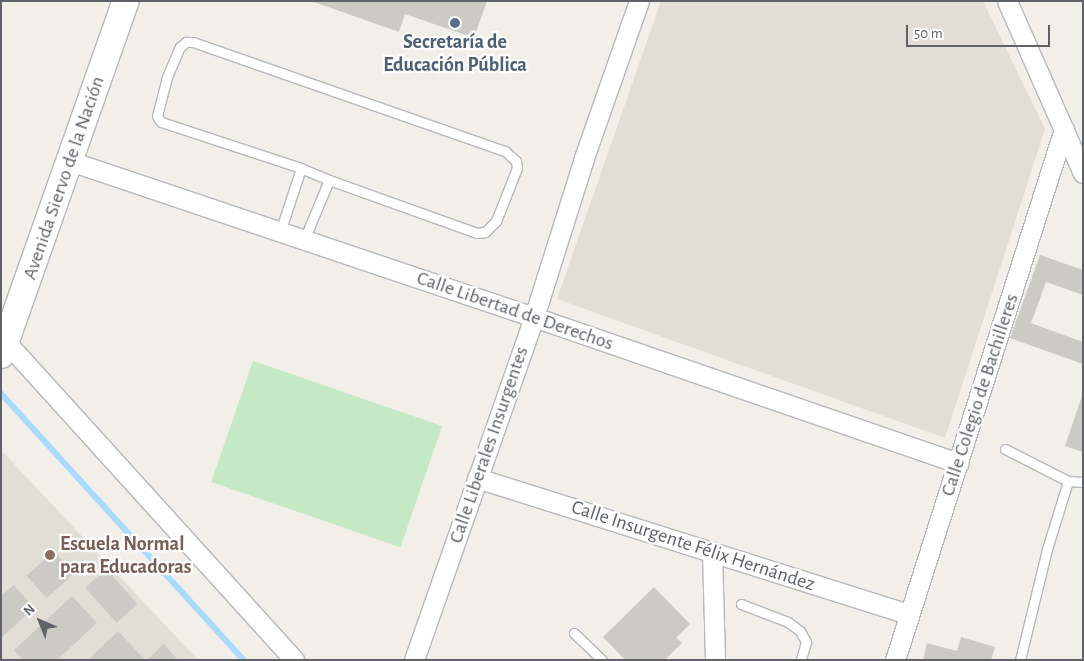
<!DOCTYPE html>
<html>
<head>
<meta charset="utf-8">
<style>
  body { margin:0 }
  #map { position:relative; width:1084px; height:661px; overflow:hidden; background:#f1efe8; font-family:"Alegreya Sans",sans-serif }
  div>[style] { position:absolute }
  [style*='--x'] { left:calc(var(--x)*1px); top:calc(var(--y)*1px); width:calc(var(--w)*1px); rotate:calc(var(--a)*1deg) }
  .education>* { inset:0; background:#e1ded6 }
  .green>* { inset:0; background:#c5e8c5; transform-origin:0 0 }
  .stream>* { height:5.5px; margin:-2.75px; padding:0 2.75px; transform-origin:2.75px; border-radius:2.75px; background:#aadaff }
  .building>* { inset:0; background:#cccac5; transform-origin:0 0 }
  .roads { filter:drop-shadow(1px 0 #b5b8bc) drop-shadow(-1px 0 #b5b8bc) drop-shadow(0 1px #b5b8bc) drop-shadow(0 -1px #b5b8bc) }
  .lane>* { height:9px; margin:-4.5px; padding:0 4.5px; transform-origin:4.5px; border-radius:4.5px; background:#fff }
  .street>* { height:19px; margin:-9.5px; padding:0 9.5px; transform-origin:9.5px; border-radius:9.5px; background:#fff }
  .secondary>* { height:26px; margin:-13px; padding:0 13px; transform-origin:13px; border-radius:13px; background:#fff }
  .dots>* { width:14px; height:14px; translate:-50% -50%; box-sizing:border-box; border:2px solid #fff; border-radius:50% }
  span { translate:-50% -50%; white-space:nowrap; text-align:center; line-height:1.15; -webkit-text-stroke:4.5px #fff; paint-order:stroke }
  .service-label { font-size:20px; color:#4e5e75; font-weight:700 }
  .street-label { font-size:20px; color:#5f6368 }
  .education-label { font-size:20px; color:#785e54; font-weight:700 }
  .left { translate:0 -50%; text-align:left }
  .frame { position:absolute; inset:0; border:2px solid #5f6368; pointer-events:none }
  .north { position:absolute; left:15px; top:596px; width:50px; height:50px; -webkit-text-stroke:4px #fff; paint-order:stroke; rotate:316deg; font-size:14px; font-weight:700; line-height:20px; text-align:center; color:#5f6368 }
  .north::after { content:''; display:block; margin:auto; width:18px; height:22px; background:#5f6368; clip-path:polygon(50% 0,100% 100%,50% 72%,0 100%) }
  .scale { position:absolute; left:906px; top:25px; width:144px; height:22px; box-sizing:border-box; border:2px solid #5f6368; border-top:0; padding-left:6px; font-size:15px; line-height:18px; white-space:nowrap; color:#5f6368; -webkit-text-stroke:4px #fff; paint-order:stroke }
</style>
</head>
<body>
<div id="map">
  <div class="education">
    <i style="clip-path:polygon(661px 1px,983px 1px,1045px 129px,945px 438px,557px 299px)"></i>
    <i style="clip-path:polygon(1px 450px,198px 660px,1px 660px)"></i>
  </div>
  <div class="green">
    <i style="left:253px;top:361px;width:200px;height:128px;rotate:19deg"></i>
  </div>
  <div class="stream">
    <i style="--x:1;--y:393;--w:361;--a:47.7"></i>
  </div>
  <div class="building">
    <i style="clip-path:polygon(311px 1px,487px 1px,474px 38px,405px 14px,399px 32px)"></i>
    <i style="clip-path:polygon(1040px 255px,1083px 270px,1083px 295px,1046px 282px,1031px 323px,1083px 342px,1083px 364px,1010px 338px)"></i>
    <i style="clip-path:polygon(1083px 393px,1083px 452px,1065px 446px)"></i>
    <i style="left:54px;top:551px;width:30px;height:37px;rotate:48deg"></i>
    <i style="left:106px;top:569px;width:47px;height:28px;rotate:48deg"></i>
    <i style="clip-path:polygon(14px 585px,34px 608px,1px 638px,1px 596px)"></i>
    <i style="clip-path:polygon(654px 587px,690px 624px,676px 638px,682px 643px,665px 660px,625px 660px,603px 637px)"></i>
    <i style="clip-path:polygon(72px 596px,97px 623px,57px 660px,23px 660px,14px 650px)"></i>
    <i style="clip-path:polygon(118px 631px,145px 660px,88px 660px)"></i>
    <i style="clip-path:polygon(961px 637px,995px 647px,991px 660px,923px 660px,927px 643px,957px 651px)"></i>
    <i style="clip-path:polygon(164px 644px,178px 660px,147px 660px)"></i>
  </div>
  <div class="roads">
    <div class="lane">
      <i style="--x:186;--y:42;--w:7;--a:0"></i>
      <i style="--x:193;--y:42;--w:330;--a:19.3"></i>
      <i style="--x:505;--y:151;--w:15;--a:42"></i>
      <i style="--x:516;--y:161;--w:7;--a:82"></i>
      <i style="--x:517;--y:168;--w:57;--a:111.6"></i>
      <i style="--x:496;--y:221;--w:16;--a:135"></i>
      <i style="--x:485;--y:232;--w:8;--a:173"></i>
      <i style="--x:477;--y:233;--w:157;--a:-160.3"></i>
      <i style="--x:329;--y:180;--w:30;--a:-157"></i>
      <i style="--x:301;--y:168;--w:147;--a:-161.8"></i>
      <i style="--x:161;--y:122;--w:7;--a:-124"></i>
      <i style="--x:157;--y:116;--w:40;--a:-75.6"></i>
      <i style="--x:167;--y:77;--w:33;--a:-67"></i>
      <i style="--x:180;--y:47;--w:8;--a:-40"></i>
      <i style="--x:280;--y:232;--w:67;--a:-71.8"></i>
      <i style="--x:304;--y:240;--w:65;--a:-67.4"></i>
      <i style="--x:1005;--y:449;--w:71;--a:26.9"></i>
      <i style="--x:741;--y:604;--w:50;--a:21"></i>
      <i style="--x:788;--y:622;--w:15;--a:37"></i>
      <i style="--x:800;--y:631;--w:13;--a:61"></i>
      <i style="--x:806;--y:642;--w:19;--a:106"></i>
      <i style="--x:574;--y:633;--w:39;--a:44"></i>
      <i style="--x:1020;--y:660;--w:114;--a:-76.3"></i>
      <i style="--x:1047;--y:549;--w:71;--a:-72.8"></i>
      <i style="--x:1068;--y:481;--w:15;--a:4"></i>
    </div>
    <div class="street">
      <i style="--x:1007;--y:1;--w:188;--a:66.2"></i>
      <i style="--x:70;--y:161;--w:490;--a:18.6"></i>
      <i style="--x:534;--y:317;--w:449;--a:19"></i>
      <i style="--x:6;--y:342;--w:429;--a:47.8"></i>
      <i style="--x:477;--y:478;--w:453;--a:17.5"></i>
      <i style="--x:712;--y:552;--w:108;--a:88.4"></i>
      <i style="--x:414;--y:660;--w:363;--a:-70.7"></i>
      <i style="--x:534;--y:317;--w:167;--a:-72.5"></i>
      <i style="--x:584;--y:158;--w:166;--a:-70.7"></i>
      <i style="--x:895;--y:660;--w:557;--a:-72.35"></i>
    </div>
    <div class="secondary">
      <i style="--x:1;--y:355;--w:375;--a:-70.6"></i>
    </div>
  </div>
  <div class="dots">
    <i style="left:455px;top:23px;background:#5c6f8a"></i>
    <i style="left:50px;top:555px;background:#8d6e63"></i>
  </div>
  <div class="service-label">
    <span style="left:455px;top:54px">Secretaría de<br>Educación Pública</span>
  </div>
  <div class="street-label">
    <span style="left:64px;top:178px;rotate:-71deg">Avenida Siervo de la Nación</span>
    <span style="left:515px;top:311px;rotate:19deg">Calle Libertad de Derechos</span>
    <span style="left:980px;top:395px;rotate:-72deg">Calle Colegio de Bachilleres</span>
    <span style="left:489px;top:445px;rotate:-71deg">Calle Liberales Insurgentes</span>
    <span style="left:693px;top:546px;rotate:18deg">Calle Insurgente Félix Hernández</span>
  </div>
  <div class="education-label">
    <span class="left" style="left:60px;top:556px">Escuela Normal<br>para Educadoras</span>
  </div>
  <div class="frame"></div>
  <div class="north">N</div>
  <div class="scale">50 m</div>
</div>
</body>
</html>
